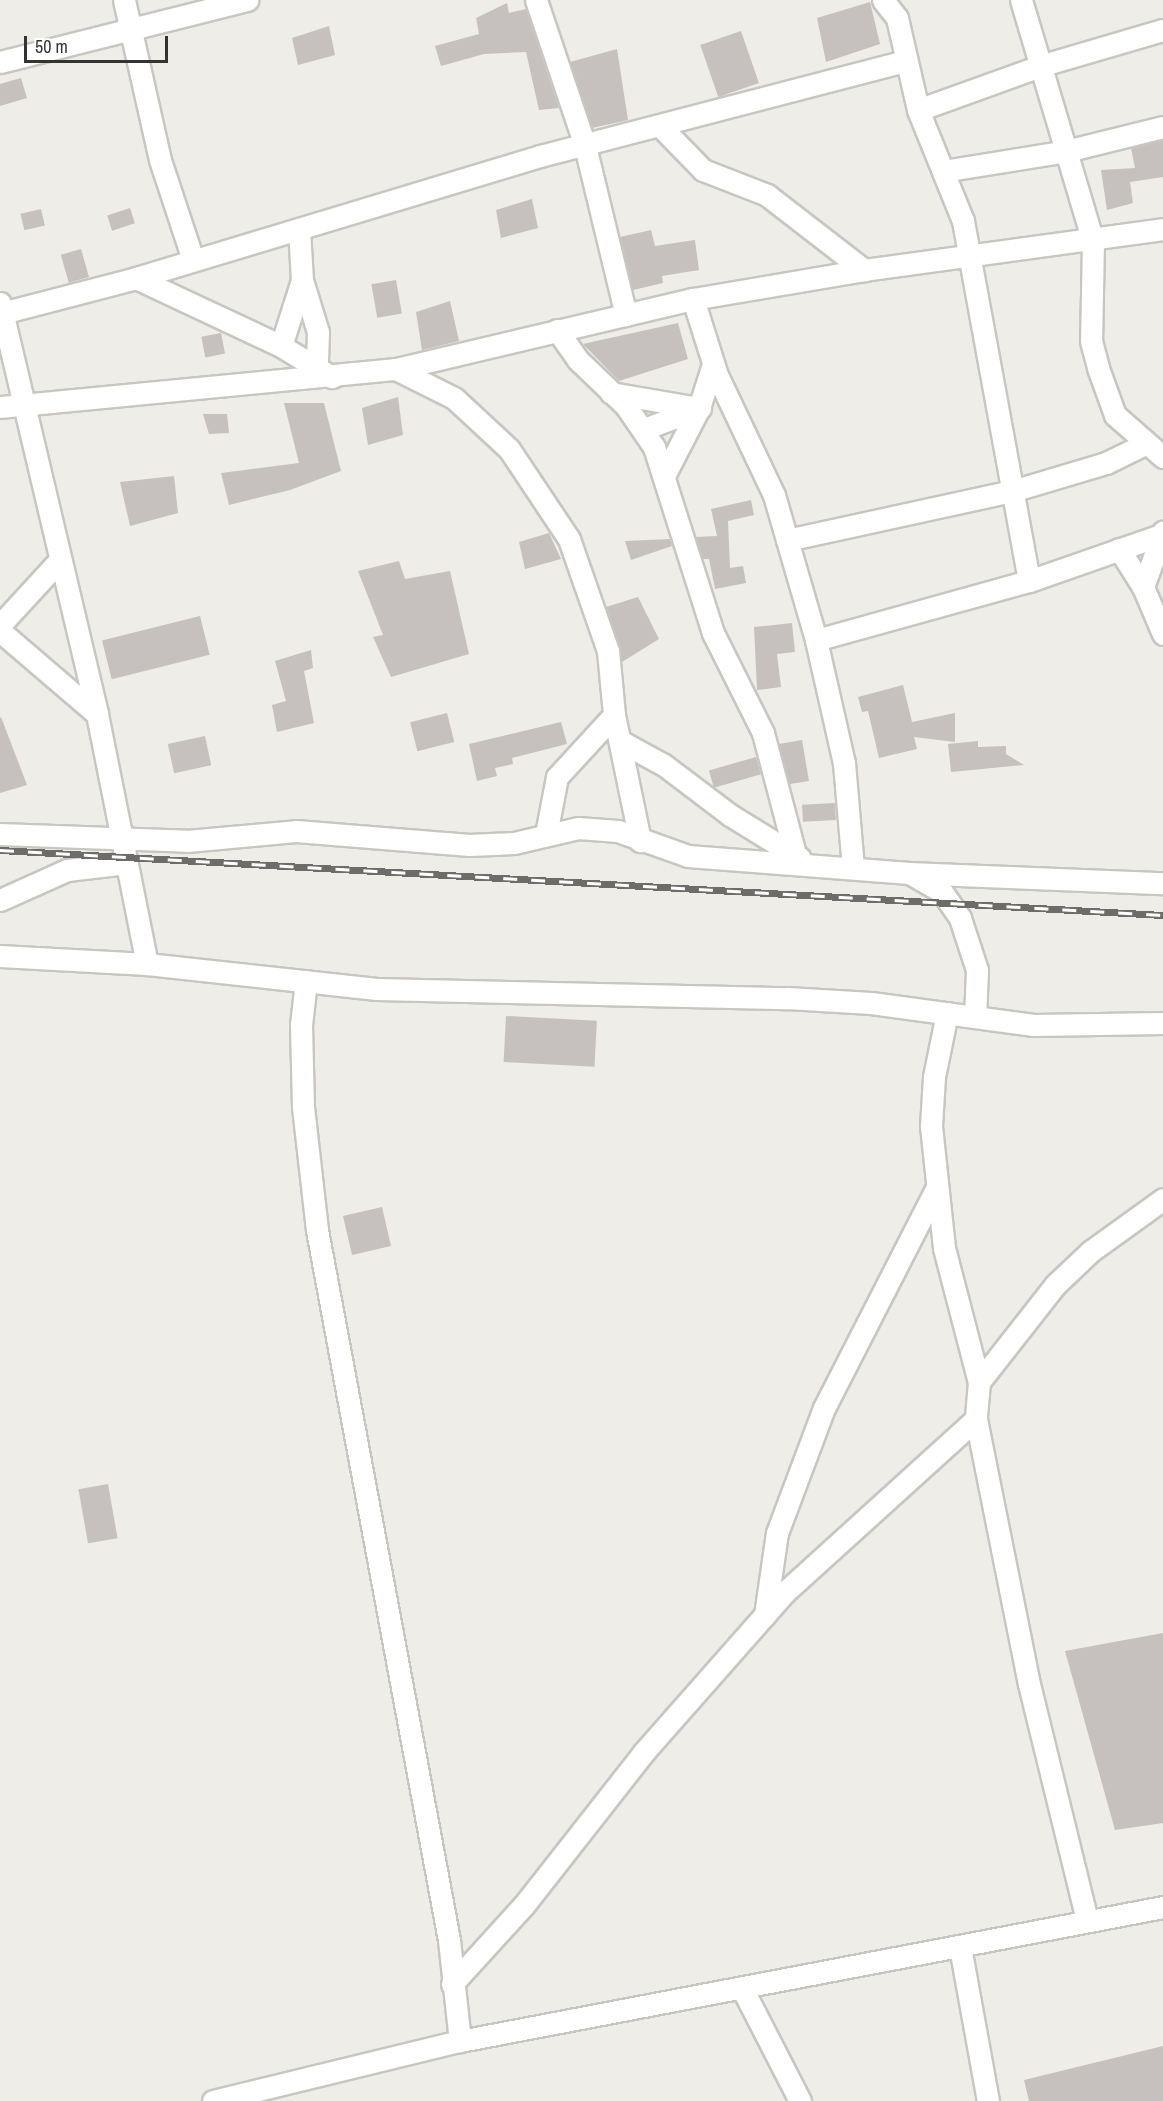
<!DOCTYPE html>
<html>
<head>
<meta charset="utf-8">
<style>
  body { margin:0 }
  #map { position:relative; width:1163px; height:2101px; overflow:hidden; background:#efede8; font-family:"Archivo Narrow",sans-serif }
  div>[style] { position:absolute }
  [style*='--x'] { left:calc(var(--x)*1px); top:calc(var(--y)*1px); width:calc(var(--w)*1px); rotate:calc(var(--a)*1deg) }
  .building>* { inset:0; background:#c6c0be; transform-origin:0 0 }
  .roads { filter:drop-shadow(2px 0 #c8c6c1) drop-shadow(-2px 0 #c8c6c1) drop-shadow(0 2px #c8c6c1) drop-shadow(0 -2px #c8c6c1) }
  .minor>* { height:21px; margin:-10.5px; padding:0 10.5px; transform-origin:10.5px; border-radius:10.5px; background:#fff }
  .rail>* { height:7px; margin-top:-3.5px; transform-origin:0; background:repeating-linear-gradient(90deg,#fff 0 14px,#6d6c69 0 28px); box-sizing:border-box; border-block:2px solid #6d6c69 }
  span { translate:-50% -50%; white-space:nowrap; text-align:center; line-height:1.15; -webkit-text-stroke:4.5px #fff; paint-order:stroke }
  .scale { position:absolute; left:24px; top:36px; width:144px; height:27px; box-sizing:border-box; border:3px solid #343331; border-top:0; padding-left:8px; font-size:18px; line-height:21px; white-space:nowrap; color:#343331; -webkit-text-stroke:4px #fff; paint-order:stroke }
</style>
</head>
<body>
<div id="map">
  <div class="building">
    <i style="clip-path:polygon(870px 2px,880px 44px,826px 62px,817px 18px)"></i>
    <i style="clip-path:polygon(507px 3px,509px 13px,526px 9px,559px 108px,539px 110px,526px 52px,484px 54px,441px 66px,435px 46px,479px 34px,476px 18px)"></i>
    <i style="clip-path:polygon(329px 26px,335px 55px,298px 65px,292px 38px)"></i>
    <i style="left:741px;top:31px;width:55px;height:43px;rotate:71deg"></i>
    <i style="clip-path:polygon(617px 49px,628px 120px,592px 128px,570px 62px)"></i>
    <i style="clip-path:polygon(21px 78px,27px 98px,0 106px,0 84px)"></i>
    <i style="clip-path:polygon(1163px 140px,1163px 177px,1130px 182px,1133px 203px,1107px 210px,1101px 170px,1135px 168px,1131px 148px)"></i>
    <i style="clip-path:polygon(532px 199px,538px 228px,501px 238px,496px 210px)"></i>
    <i style="left:130px;top:208px;width:16px;height:24px;rotate:72deg"></i>
    <i style="left:41px;top:209px;width:17px;height:21px;rotate:77deg"></i>
    <i style="clip-path:polygon(651px 230px,655px 246px,695px 240px,699px 270px,662px 276px,663px 283px,633px 290px,620px 237px)"></i>
    <i style="left:81px;top:249px;width:29px;height:21px;rotate:74deg"></i>
    <i style="left:396px;top:280px;width:34px;height:25px;rotate:80deg"></i>
    <i style="clip-path:polygon(450px 301px,459px 341px,422px 350px,416px 312px)"></i>
    <i style="clip-path:polygon(678px 323px,688px 359px,619px 381px,583px 344px)"></i>
    <i style="left:221px;top:333px;width:21px;height:20px;rotate:79deg"></i>
    <i style="clip-path:polygon(398px 397px,403px 435px,368px 445px,362px 408px)"></i>
    <i style="clip-path:polygon(284px 403px,324px 403px,341px 471px,290px 490px,229px 505px,221px 473px,299px 463px)"></i>
    <i style="clip-path:polygon(203px 414px,227px 414px,229px 433px,209px 434px)"></i>
    <i style="clip-path:polygon(174px 476px,178px 513px,130px 526px,120px 482px)"></i>
    <i style="clip-path:polygon(751px 500px,754px 515px,728px 521px,730px 568px,743px 566px,746px 583px,715px 589px,709px 559px,703px 559px,696px 537px,717px 536px,711px 509px)"></i>
    <i style="clip-path:polygon(549px 533px,561px 559px,525px 569px,519px 542px)"></i>
    <i style="clip-path:polygon(670px 539px,672px 546px,631px 560px,625px 541px)"></i>
    <i style="clip-path:polygon(399px 561px,405px 579px,450px 571px,469px 654px,391px 677px,373px 637px,383px 635px,358px 571px)"></i>
    <i style="clip-path:polygon(638px 597px,659px 639px,622px 662px,606px 607px)"></i>
    <i style="left:200px;top:616px;width:40px;height:101px;rotate:76deg"></i>
    <i style="clip-path:polygon(792px 623px,795px 652px,777px 654px,781px 687px,757px 690px,754px 627px)"></i>
    <i style="clip-path:polygon(311px 650px,313px 668px,304px 671px,314px 723px,277px 732px,272px 705px,286px 701px,275px 661px)"></i>
    <i style="clip-path:polygon(903px 685px,912px 722px,955px 713px,955px 742px,914px 737px,917px 749px,879px 758px,868px 711px,862px 712px,858px 697px)"></i>
    <i style="left:447px;top:713px;width:30px;height:38px;rotate:76deg"></i>
    <i style="clip-path:polygon(1px 717px,27px 785px,0 793px,0 718px)"></i>
    <i style="clip-path:polygon(561px 722px,567px 744px,512px 758px,513px 764px,495px 768px,497px 776px,477px 781px,469px 744px)"></i>
    <i style="left:205px;top:736px;width:30px;height:38px;rotate:78deg"></i>
    <i style="clip-path:polygon(802px 740px,809px 781px,790px 784px,779px 744px)"></i>
    <i style="clip-path:polygon(978px 741px,978px 747px,1006px 746px,1006px 754px,1024px 765px,951px 772px,948px 744px)"></i>
    <i style="left:756px;top:757px;width:18px;height:49px;rotate:74deg"></i>
    <i style="left:835px;top:803px;width:17px;height:33px;rotate:87deg"></i>
    <i style="left:506px;top:1016px;width:91px;height:46px;rotate:3deg"></i>
    <i style="left:382px;top:1207px;width:40px;height:40px;rotate:77deg"></i>
    <i style="left:108px;top:1484px;width:55px;height:30px;rotate:80deg"></i>
    <i style="clip-path:polygon(1163px 1633px,1163px 1823px,1115px 1830px,1065px 1651px)"></i>
    <i style="clip-path:polygon(1163px 2046px,1163px 2101px,1029px 2101px,1024px 2080px)"></i>
  </div>
  <div class="roads">
    <div class="minor">
      <i style="--x:124;--y:0;--w:164;--a:77.3"></i>
      <i style="--x:160;--y:160;--w:105;--a:71.7"></i>
      <i style="--x:536;--y:0;--w:154;--a:71.4"></i>
      <i style="--x:585;--y:146;--w:174;--a:76.4"></i>
      <i style="--x:883;--y:0;--w:23;--a:52"></i>
      <i style="--x:897;--y:18;--w:94;--a:77.1"></i>
      <i style="--x:918;--y:110;--w:120;--a:67.9"></i>
      <i style="--x:963;--y:221;--w:366;--a:79.6"></i>
      <i style="--x:1021;--y:0;--w:252;--a:73.4"></i>
      <i style="--x:1093;--y:241;--w:100;--a:91.1"></i>
      <i style="--x:1091;--y:341;--w:28;--a:75"></i>
      <i style="--x:1098;--y:368;--w:50;--a:70.1"></i>
      <i style="--x:1115;--y:415;--w:64;--a:41.2"></i>
      <i style="--x:0;--y:62;--w:255;--a:-14.1"></i>
      <i style="--x:918;--y:110;--w:133;--a:-19.8"></i>
      <i style="--x:1043;--y:65;--w:125;--a:-16.3"></i>
      <i style="--x:662;--y:128;--w:59;--a:45.7"></i>
      <i style="--x:703;--y:170;--w:69;--a:21.3"></i>
      <i style="--x:767;--y:195;--w:123;--a:37.7"></i>
      <i style="--x:943;--y:171;--w:125;--a:-9.2"></i>
      <i style="--x:1066;--y:151;--w:100;--a:-13.9"></i>
      <i style="--x:136;--y:278;--w:160;--a:25.1"></i>
      <i style="--x:281;--y:346;--w:60;--a:31.3"></i>
      <i style="--x:302;--y:280;--w:54;--a:72.9"></i>
      <i style="--x:318;--y:332;--w:36;--a:92"></i>
      <i style="--x:693;--y:299;--w:80;--a:72.5"></i>
      <i style="--x:717;--y:375;--w:133;--a:64.6"></i>
      <i style="--x:774;--y:495;--w:151;--a:73.8"></i>
      <i style="--x:816;--y:640;--w:126;--a:77.2"></i>
      <i style="--x:844;--y:763;--w:105;--a:85.1"></i>
      <i style="--x:0;--y:303;--w:422;--a:76.7"></i>
      <i style="--x:97;--y:714;--w:255;--a:78.7"></i>
      <i style="--x:2;--y:313;--w:138;--a:-14.6"></i>
      <i style="--x:136;--y:278;--w:422;--a:-16.8"></i>
      <i style="--x:540;--y:156;--w:376;--a:-14.6"></i>
      <i style="--x:557;--y:330;--w:37;--a:55"></i>
      <i style="--x:578;--y:360;--w:66;--a:43.8"></i>
      <i style="--x:626;--y:406;--w:50;--a:55.7"></i>
      <i style="--x:654;--y:447;--w:195;--a:72.4"></i>
      <i style="--x:713;--y:633;--w:112;--a:63.4"></i>
      <i style="--x:763;--y:733;--w:121;--a:75.2"></i>
      <i style="--x:281;--y:346;--w:69;--a:-72.3"></i>
      <i style="--x:302;--y:280;--w:51;--a:-93.4"></i>
      <i style="--x:396;--y:369;--w:65;--a:26.6"></i>
      <i style="--x:454;--y:398;--w:75;--a:42.8"></i>
      <i style="--x:509;--y:449;--w:108;--a:56.3"></i>
      <i style="--x:569;--y:539;--w:119;--a:70.8"></i>
      <i style="--x:608;--y:651;--w:64;--a:84.6"></i>
      <i style="--x:614;--y:715;--w:129;--a:78.3"></i>
      <i style="--x:611;--y:393;--w:89;--a:9.7"></i>
      <i style="--x:0;--y:407;--w:398;--a:-5.5"></i>
      <i style="--x:396;--y:369;--w:305;--a:-13.3"></i>
      <i style="--x:693;--y:299;--w:173;--a:-9.6"></i>
      <i style="--x:864;--y:270;--w:302;--a:-7.8"></i>
      <i style="--x:644;--y:429;--w:60;--a:-20.6"></i>
      <i style="--x:665;--y:474;--w:74;--a:-62.7"></i>
      <i style="--x:699;--y:408;--w:46;--a:-72.3"></i>
      <i style="--x:787;--y:540;--w:230;--a:-12.3"></i>
      <i style="--x:1012;--y:491;--w:98;--a:-16.6"></i>
      <i style="--x:1106;--y:463;--w:43;--a:-26"></i>
      <i style="--x:1119;--y:549;--w:45;--a:57.7"></i>
      <i style="--x:1143;--y:587;--w:51;--a:66.9"></i>
      <i style="--x:1143;--y:587;--w:59;--a:-70"></i>
      <i style="--x:0;--y:625;--w:86;--a:-47.4"></i>
      <i style="--x:0;--y:631;--w:128;--a:40.6"></i>
      <i style="--x:816;--y:640;--w:221;--a:-15.5"></i>
      <i style="--x:1029;--y:581;--w:140;--a:-19.2"></i>
      <i style="--x:620;--y:741;--w:50;--a:28.6"></i>
      <i style="--x:664;--y:765;--w:83;--a:37.1"></i>
      <i style="--x:730;--y:815;--w:82;--a:31.6"></i>
      <i style="--x:0;--y:834;--w:187;--a:2.1"></i>
      <i style="--x:187;--y:841;--w:109;--a:-5.2"></i>
      <i style="--x:296;--y:831;--w:174;--a:4.6"></i>
      <i style="--x:469;--y:845;--w:45;--a:-2.5"></i>
      <i style="--x:514;--y:843;--w:66;--a:-13.2"></i>
      <i style="--x:578;--y:828;--w:40;--a:4.3"></i>
      <i style="--x:618;--y:831;--w:74;--a:19.7"></i>
      <i style="--x:688;--y:856;--w:222;--a:4.4"></i>
      <i style="--x:909;--y:873;--w:254;--a:2.3"></i>
      <i style="--x:546;--y:834;--w:58;--a:-79.1"></i>
      <i style="--x:557;--y:777;--w:84;--a:-47.4"></i>
      <i style="--x:911;--y:874;--w:36;--a:30"></i>
      <i style="--x:942;--y:892;--w:32;--a:55"></i>
      <i style="--x:960;--y:918;--w:55;--a:71.9"></i>
      <i style="--x:977;--y:970;--w:47;--a:92.4"></i>
      <i style="--x:0;--y:900;--w:73;--a:-24.1"></i>
      <i style="--x:67;--y:870;--w:60;--a:-6.7"></i>
      <i style="--x:0;--y:956;--w:147;--a:3.1"></i>
      <i style="--x:147;--y:964;--w:231;--a:6.2"></i>
      <i style="--x:377;--y:989;--w:410;--a:1.3"></i>
      <i style="--x:787;--y:998;--w:84;--a:3.4"></i>
      <i style="--x:871;--y:1003;--w:164;--a:7.7"></i>
      <i style="--x:1034;--y:1025;--w:129;--a:-0.9"></i>
      <i style="--x:306;--y:981;--w:44;--a:96.5"></i>
      <i style="--x:301;--y:1025;--w:82;--a:88.6"></i>
      <i style="--x:303;--y:1107;--w:124;--a:83.5"></i>
      <i style="--x:317;--y:1230;--w:722;--a:79.47"></i>
      <i style="--x:449;--y:1940;--w:102;--a:83.8"></i>
      <i style="--x:947;--y:1013;--w:65;--a:101.5"></i>
      <i style="--x:934;--y:1077;--w:49;--a:93.5"></i>
      <i style="--x:931;--y:1126;--w:123;--a:83.9"></i>
      <i style="--x:944;--y:1248;--w:138;--a:75.4"></i>
      <i style="--x:979;--y:1382;--w:37;--a:95"></i>
      <i style="--x:976;--y:1419;--w:270;--a:78.7"></i>
      <i style="--x:1029;--y:1684;--w:243;--a:76.2"></i>
      <i style="--x:979;--y:1382;--w:123;--a:-51.9"></i>
      <i style="--x:1055;--y:1285;--w:50;--a:-43.4"></i>
      <i style="--x:1091;--y:1251;--w:89;--a:-35.8"></i>
      <i style="--x:765;--y:1615;--w:83;--a:-81.7"></i>
      <i style="--x:777;--y:1533;--w:134;--a:-69.4"></i>
      <i style="--x:824;--y:1408;--w:248;--a:-62.9"></i>
      <i style="--x:960;--y:1947;--w:157;--a:79.7"></i>
      <i style="--x:452;--y:1984;--w:107;--a:-47.7"></i>
      <i style="--x:524;--y:1905;--w:193;--a:-51.9"></i>
      <i style="--x:643;--y:1753;--w:213;--a:-48.6"></i>
      <i style="--x:784;--y:1593;--w:259;--a:-42.2"></i>
      <i style="--x:742;--y:1988;--w:127;--a:62.8"></i>
      <i style="--x:213;--y:2101;--w:254;--a:-13.7"></i>
      <i style="--x:460;--y:2041;--w:716;--a:-10.79"></i>
    </div>
  </div>
  <div class="rail">
    <i style="--x:0;--y:850;--w:1165;--a:3.2"></i>
  </div>
  <div class="scale">50 m</div>
</div>
</body>
</html>
